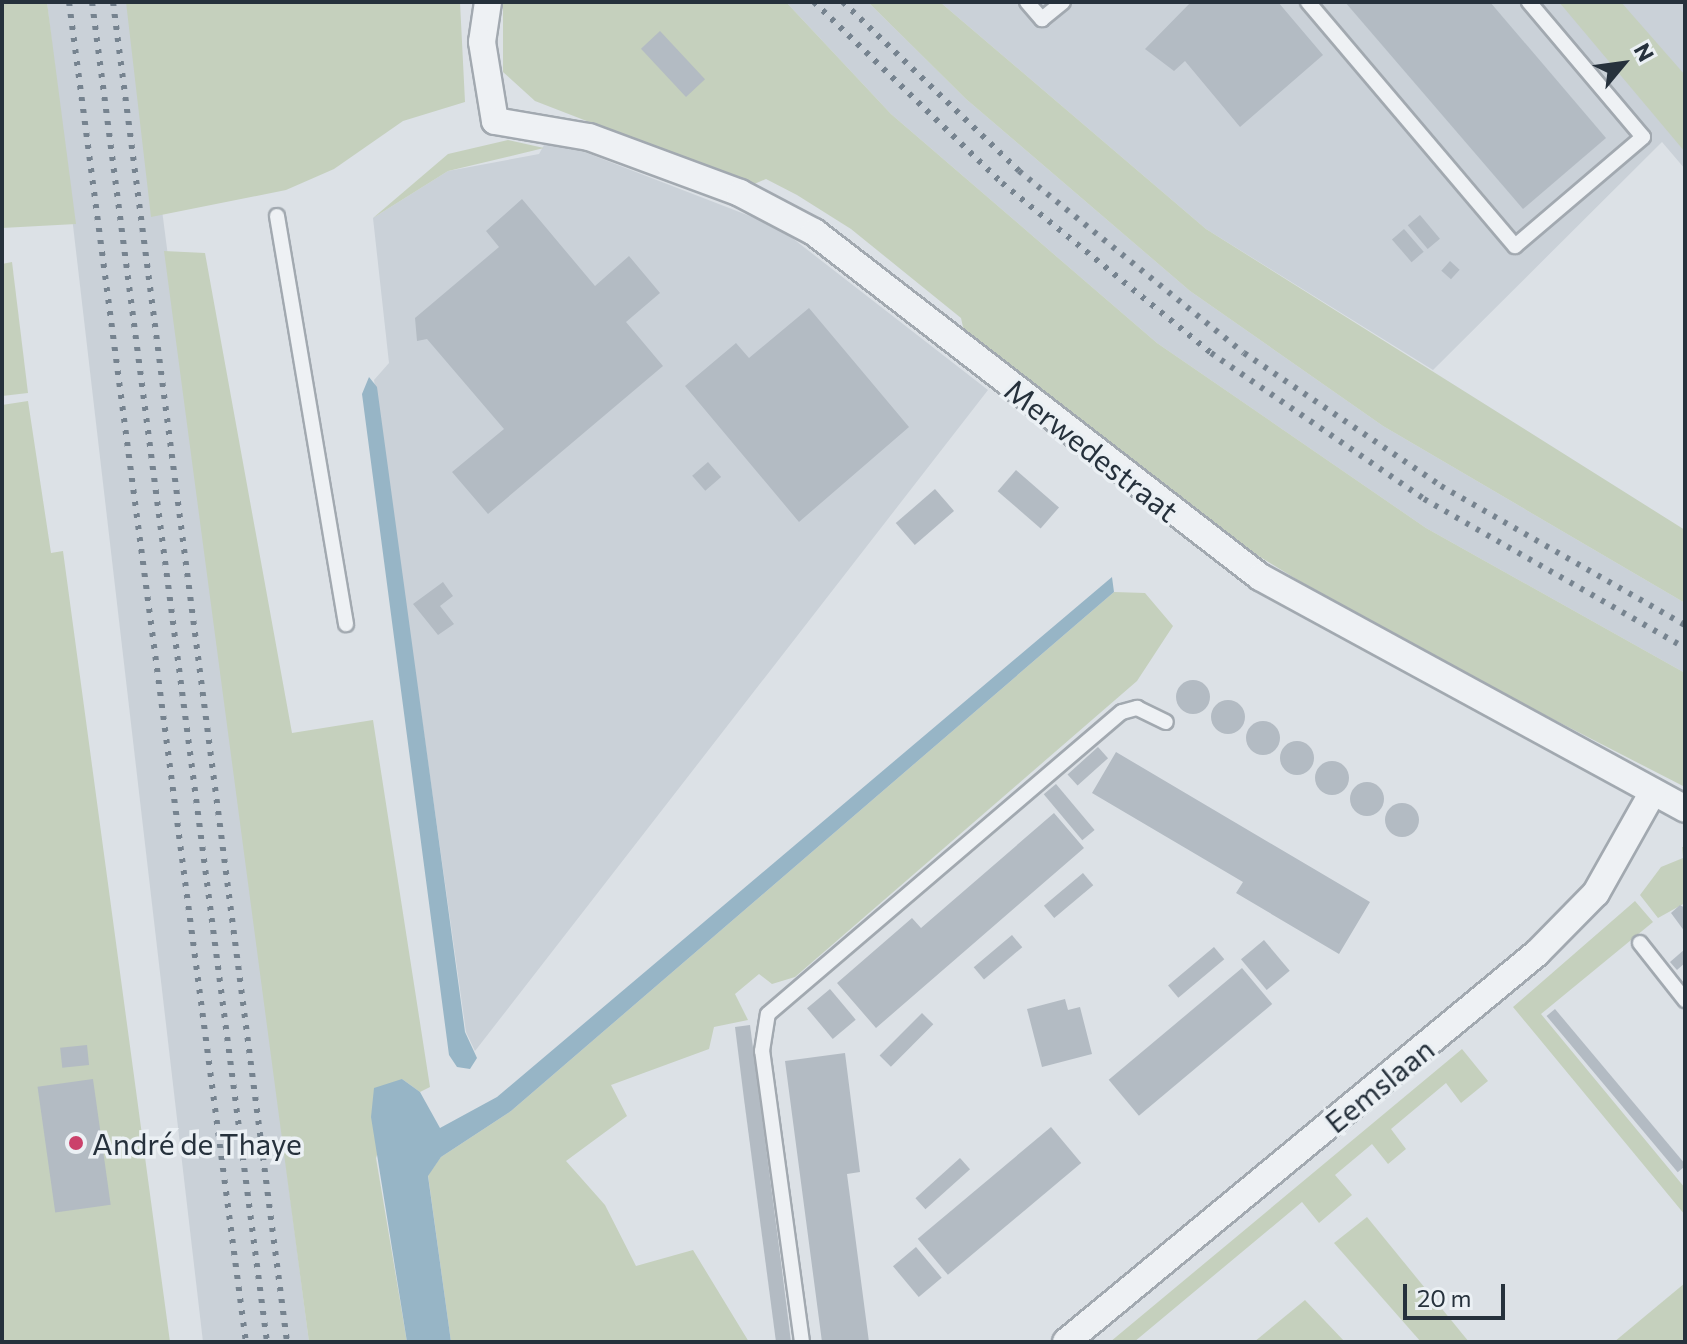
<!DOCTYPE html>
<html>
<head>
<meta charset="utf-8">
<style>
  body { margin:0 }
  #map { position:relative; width:1687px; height:1344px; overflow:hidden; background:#dce1e6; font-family:Commissioner,sans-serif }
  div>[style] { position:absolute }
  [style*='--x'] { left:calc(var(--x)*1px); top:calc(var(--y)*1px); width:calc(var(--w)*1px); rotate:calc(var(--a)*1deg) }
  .built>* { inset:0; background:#cad1d8 }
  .green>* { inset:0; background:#c5d0bd }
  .water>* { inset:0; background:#97b5c6 }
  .building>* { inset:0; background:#b3bbc3; transform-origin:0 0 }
  .round { border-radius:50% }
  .roads { filter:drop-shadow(2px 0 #a2a9b0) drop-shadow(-2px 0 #a2a9b0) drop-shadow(0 2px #a2a9b0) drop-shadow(0 -2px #a2a9b0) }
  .service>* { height:14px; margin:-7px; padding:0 7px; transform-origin:7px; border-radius:7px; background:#eef1f4 }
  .minor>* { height:26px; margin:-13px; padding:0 13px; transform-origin:13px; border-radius:13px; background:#eef1f4 }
  .rail>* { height:6px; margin-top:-3px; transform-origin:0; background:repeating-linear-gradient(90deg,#76838f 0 4px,transparent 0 12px) }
  .dots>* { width:22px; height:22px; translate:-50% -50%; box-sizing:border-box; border:4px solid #ebf0f4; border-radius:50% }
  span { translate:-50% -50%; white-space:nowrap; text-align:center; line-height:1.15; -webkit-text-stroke:7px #ebf0f4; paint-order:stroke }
  .street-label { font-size:30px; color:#26313c }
  .poi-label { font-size:30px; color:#26313c }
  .left { translate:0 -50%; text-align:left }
  .frame { position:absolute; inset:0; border:4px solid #26313c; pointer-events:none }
  .north { position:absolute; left:1583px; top:24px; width:80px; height:80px; -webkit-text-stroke:6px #ebf0f4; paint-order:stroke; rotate:61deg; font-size:22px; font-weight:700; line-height:32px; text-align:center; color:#26313c }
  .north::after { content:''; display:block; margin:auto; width:28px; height:36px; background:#26313c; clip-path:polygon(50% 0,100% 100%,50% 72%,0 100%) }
  .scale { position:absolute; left:1403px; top:1284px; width:102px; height:36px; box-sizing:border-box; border:4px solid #26313c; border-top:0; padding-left:10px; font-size:24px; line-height:28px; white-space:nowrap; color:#26313c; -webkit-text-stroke:6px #ebf0f4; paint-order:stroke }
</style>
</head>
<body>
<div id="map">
  <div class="built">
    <i style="clip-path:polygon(47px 2px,135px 2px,309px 1342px,203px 1342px)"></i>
    <i style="clip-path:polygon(786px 2px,868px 2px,966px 99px,1190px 291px,1383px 426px,1685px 603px,1685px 673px,1426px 528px,1157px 343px,891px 114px)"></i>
    <i style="clip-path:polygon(940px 2px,1685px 2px,1685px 169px,1662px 142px,1433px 370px,1206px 229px)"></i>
    <i style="clip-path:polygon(548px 138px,778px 227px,988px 390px,475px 1051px,466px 1032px,374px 380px,389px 363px,373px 218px,448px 171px,539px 154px)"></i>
  </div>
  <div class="green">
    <i style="clip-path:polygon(2px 2px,47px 2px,76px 224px,2px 228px)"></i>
    <i style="clip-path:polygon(126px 2px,460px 2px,465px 102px,403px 121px,334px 169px,286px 190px,151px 217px)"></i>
    <i style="clip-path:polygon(503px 2px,786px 2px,891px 114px,1157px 343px,1426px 528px,1685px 673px,1685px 787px,1383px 632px,1211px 527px,965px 336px,961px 318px,851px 229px,797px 195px,766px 179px,752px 185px,535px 101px,503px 72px)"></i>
    <i style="clip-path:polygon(868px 2px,940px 2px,1206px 229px,1685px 530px,1685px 603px,1383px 426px,1190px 291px,966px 99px)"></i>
    <i style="clip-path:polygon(1559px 2px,1621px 2px,1685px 75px,1685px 152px)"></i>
    <i style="clip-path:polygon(508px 140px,544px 148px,448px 171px,373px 218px,448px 154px)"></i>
    <i style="clip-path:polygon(164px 251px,205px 253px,292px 733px,373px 720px,430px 1087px,420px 1092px,402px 1079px,376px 1158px,407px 1342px,309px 1342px)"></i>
    <i style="clip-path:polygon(12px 262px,28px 393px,2px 396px,2px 264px)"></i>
    <i style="clip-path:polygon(28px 401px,51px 553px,63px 551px,170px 1342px,4px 1342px,2px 405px)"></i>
    <i style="clip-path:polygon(1114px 592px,1145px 593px,1173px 626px,1137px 681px,795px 977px,772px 984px,759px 974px,735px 994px,748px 1020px,714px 1027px,709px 1049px,611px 1085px,627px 1116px,566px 1161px,605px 1205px,636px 1266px,693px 1250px,749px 1342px,451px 1342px,428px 1175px,441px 1157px,511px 1111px)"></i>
    <i style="clip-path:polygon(1682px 847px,1685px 847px,1685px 903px,1658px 918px,1640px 895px,1661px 867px,1683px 858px)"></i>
    <i style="clip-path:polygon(1635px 901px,1653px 922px,1541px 1014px,1685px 1188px,1685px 1215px,1513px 1007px)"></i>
    <i style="clip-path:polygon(1462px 1049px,1488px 1081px,1461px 1103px,1446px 1083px,1391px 1129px,1406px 1149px,1388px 1164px,1372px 1144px,1335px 1175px,1352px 1195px,1319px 1223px,1302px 1202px,1134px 1342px,1110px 1342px)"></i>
    <i style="clip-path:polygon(1367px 1217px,1469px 1342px,1421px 1342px,1334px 1243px)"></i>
    <i style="clip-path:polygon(1685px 1283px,1685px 1342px,1614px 1342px)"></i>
    <i style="clip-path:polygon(1305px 1300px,1345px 1342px,1254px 1342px)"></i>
  </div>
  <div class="water">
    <i style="clip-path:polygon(369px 377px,377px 387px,465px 1032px,477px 1058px,470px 1069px,457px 1067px,449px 1055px,362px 394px)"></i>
    <i style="clip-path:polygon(1112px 577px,1114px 592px,511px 1111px,441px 1157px,428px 1176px,451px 1342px,407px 1342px,371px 1117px,374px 1088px,402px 1079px,420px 1092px,440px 1128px,497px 1097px)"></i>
  </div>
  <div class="building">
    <i style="clip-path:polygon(1191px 2px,1278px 2px,1323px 55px,1240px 127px,1185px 61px,1174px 71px,1145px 49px)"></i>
    <i style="clip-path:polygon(1345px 2px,1490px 2px,1606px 138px,1523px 209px)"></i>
    <i style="left:660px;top:31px;width:66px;height:26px;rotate:47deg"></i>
    <i style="clip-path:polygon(522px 199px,595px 286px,629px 256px,660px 293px,626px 322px,663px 366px,488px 514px,452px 472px,504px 429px,427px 339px,417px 341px,415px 318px,499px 247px,486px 231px)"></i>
    <i style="left:1420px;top:215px;width:31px;height:16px;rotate:50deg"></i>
    <i style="left:1404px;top:229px;width:30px;height:16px;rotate:49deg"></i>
    <i style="left:1450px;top:261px;width:13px;height:13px;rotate:42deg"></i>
    <i style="clip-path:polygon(809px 308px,909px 427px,799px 522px,685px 386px,736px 343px,749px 358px)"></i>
    <i style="left:708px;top:462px;width:20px;height:21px;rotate:49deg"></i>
    <i style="left:1016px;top:470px;width:57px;height:28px;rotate:41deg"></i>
    <i style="left:935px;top:489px;width:29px;height:52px;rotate:49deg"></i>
    <i style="clip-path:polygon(443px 582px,453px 596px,440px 606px,454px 624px,438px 635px,413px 604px)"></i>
    <i class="round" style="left:1176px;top:680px;width:34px;height:34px"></i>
    <i class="round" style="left:1211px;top:700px;width:34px;height:34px"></i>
    <i class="round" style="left:1246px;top:721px;width:34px;height:34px"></i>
    <i class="round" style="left:1280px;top:741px;width:34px;height:34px"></i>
    <i style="left:1098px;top:747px;width:15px;height:41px;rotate:48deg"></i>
    <i style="clip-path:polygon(1116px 752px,1370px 902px,1339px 954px,1236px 893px,1243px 882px,1092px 793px)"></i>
    <i class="round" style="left:1315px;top:761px;width:34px;height:34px"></i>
    <i class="round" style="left:1350px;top:782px;width:34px;height:34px"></i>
    <i style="left:1056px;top:784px;width:60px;height:16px;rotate:50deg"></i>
    <i class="round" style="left:1385px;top:803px;width:34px;height:34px"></i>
    <i style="clip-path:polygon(1054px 813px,1084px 848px,876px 1028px,837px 983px,912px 918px,921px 928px)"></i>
    <i style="left:1083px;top:873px;width:16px;height:51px;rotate:50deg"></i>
    <i style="clip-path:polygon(1680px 905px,1685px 908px,1685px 932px,1671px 913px)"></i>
    <i style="left:1012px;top:935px;width:16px;height:50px;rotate:50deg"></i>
    <i style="left:1264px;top:940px;width:40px;height:30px;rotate:50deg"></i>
    <i style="left:1214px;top:947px;width:16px;height:60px;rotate:50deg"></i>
    <i style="clip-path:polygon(1685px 949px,1685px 963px,1677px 970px,1670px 962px)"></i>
    <i style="left:1242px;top:968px;width:47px;height:174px;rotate:50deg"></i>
    <i style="left:830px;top:989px;width:40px;height:30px;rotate:50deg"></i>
    <i style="clip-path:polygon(1065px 999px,1068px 1010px,1080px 1007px,1092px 1054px,1042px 1067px,1027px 1009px)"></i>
    <i style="left:1555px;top:1009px;width:204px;height:11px;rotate:50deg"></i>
    <i style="left:922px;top:1013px;width:16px;height:60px;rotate:45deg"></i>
    <i style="clip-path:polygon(750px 1025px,781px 1262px,791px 1342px,776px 1342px,744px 1099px,735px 1027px)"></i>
    <i style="left:87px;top:1045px;width:20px;height:27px;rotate:84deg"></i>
    <i style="clip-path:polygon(845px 1053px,860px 1172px,847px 1174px,869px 1342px,822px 1342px,785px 1061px)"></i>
    <i style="left:93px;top:1079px;width:127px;height:56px;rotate:82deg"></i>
    <i style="left:1051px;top:1127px;width:47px;height:174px;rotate:50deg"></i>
    <i style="left:960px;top:1158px;width:15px;height:60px;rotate:48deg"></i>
    <i style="left:916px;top:1247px;width:40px;height:30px;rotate:50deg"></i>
  </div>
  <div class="roads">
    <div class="service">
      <i style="--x:1027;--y:2;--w:23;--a:49"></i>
      <i style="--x:1042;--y:19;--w:27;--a:-39"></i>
      <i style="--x:1308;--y:2;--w:320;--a:49.7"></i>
      <i style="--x:1515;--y:246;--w:168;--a:-40.4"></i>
      <i style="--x:1643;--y:137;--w:177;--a:-130.2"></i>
      <i style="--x:277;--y:216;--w:414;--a:80.4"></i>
      <i style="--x:1640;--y:943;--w:73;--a:51.7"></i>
      <i style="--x:802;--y:1342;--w:294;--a:-97.8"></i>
      <i style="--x:762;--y:1051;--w:37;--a:-81"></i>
      <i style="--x:768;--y:1014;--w:465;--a:-40.5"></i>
      <i style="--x:1122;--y:712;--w:16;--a:-15"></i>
      <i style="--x:1137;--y:708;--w:32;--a:26"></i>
    </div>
    <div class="minor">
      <i style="--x:488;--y:2;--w:40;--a:98.5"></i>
      <i style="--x:482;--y:42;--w:80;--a:80.7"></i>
      <i style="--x:495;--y:121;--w:95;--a:9.7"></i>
      <i style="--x:589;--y:137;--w:161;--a:20.3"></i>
      <i style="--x:740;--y:193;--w:84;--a:27.8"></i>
      <i style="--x:814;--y:232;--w:564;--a:37.72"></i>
      <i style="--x:1260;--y:577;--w:484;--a:28.6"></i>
      <i style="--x:1066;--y:1342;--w:611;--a:-39.55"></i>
      <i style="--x:1537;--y:953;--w:84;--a:-45.5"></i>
      <i style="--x:1596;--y:893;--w:116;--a:-60.6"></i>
    </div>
  </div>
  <div class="rail">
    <i style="--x:69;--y:2;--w:1352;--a:82.48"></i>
    <i style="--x:92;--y:2;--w:1351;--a:82.56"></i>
    <i style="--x:113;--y:2;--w:1351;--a:82.6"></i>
    <i style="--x:814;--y:2;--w:261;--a:43.9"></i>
    <i style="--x:1002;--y:183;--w:269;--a:39.1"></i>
    <i style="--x:1211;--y:353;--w:258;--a:34.4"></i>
    <i style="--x:1424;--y:499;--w:301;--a:29.7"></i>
    <i style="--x:843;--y:2;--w:244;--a:43.8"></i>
    <i style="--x:1019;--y:171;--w:289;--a:39"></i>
    <i style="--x:1244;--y:353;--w:238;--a:34"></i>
    <i style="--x:1441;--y:486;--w:281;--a:29.7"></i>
  </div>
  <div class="dots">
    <i style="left:76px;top:1143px;background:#cb416b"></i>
  </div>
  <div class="street-label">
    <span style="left:1092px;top:450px;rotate:38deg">Merwedestraat</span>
    <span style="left:1379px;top:1085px;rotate:-39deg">Eemslaan</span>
  </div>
  <div class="poi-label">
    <span class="left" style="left:92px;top:1143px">André de Thaye</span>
  </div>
  <div class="frame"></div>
  <div class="north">N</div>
  <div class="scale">20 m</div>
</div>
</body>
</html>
